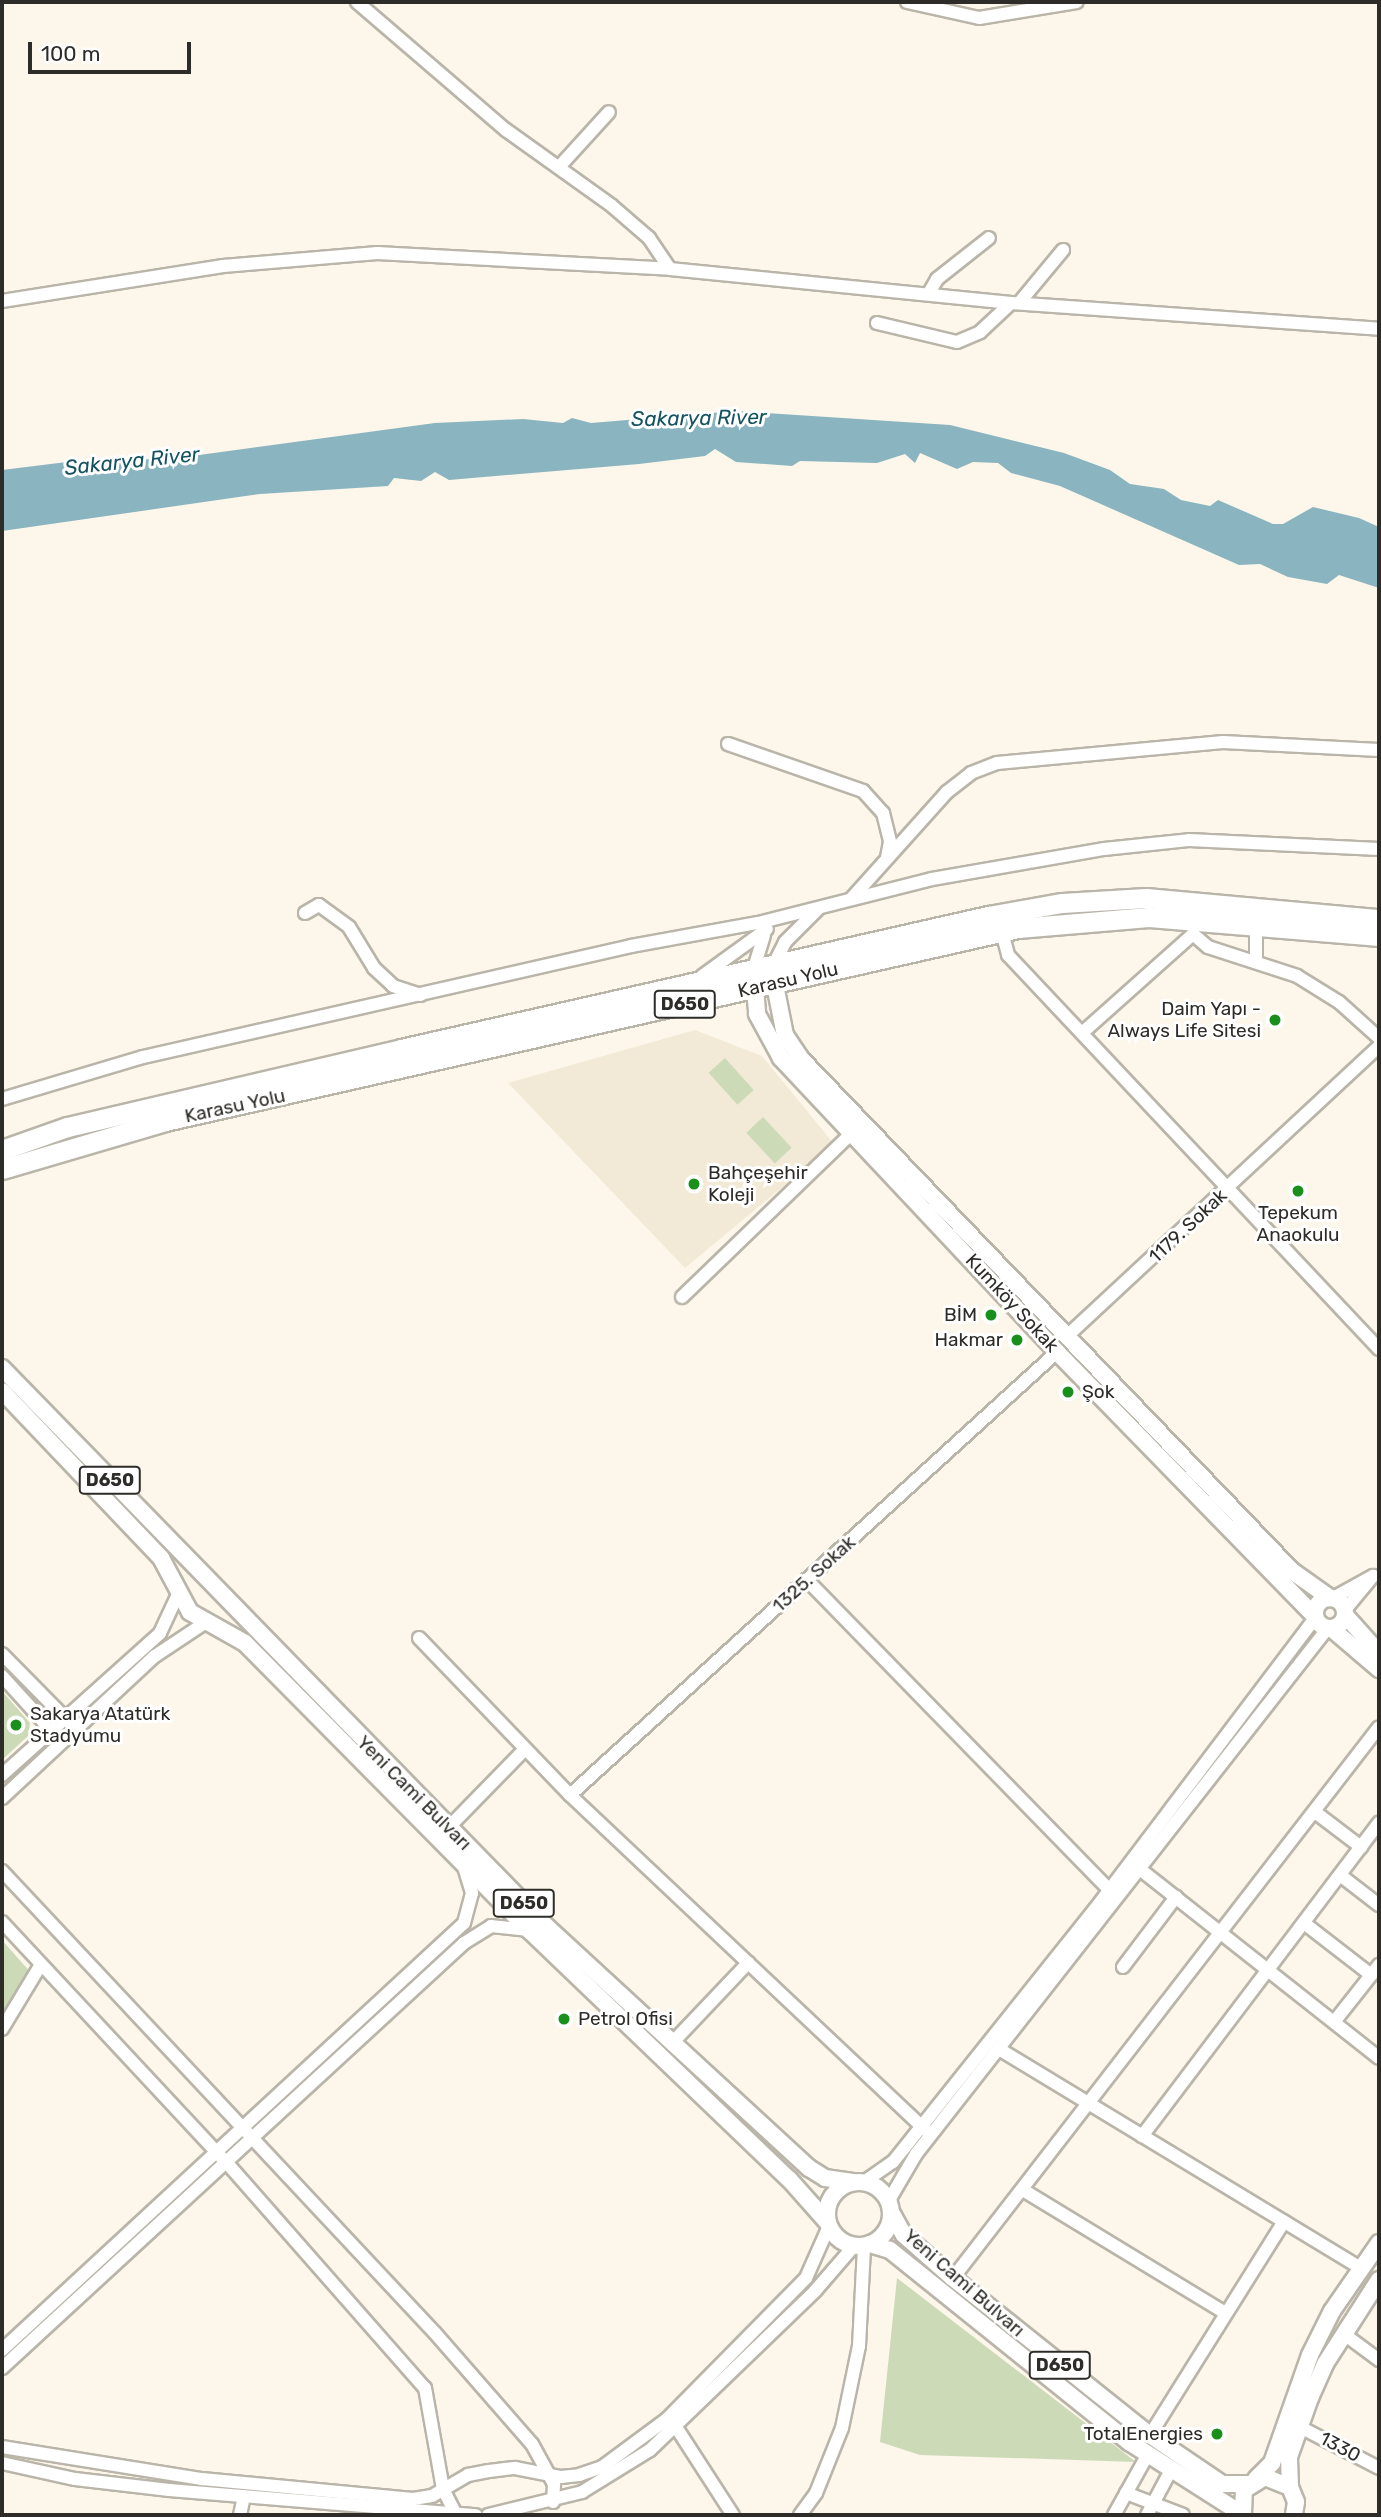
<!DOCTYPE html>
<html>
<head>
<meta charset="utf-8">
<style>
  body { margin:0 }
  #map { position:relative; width:1381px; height:2517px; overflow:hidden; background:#fcf7ea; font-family:Rubik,sans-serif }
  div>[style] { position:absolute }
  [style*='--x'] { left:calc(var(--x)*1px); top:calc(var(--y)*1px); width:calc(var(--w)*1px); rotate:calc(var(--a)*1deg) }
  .built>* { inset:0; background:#f2ead6 }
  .green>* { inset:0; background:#cddab8; transform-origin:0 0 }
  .water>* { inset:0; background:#89b4c0 }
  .roads { filter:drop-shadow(2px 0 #bab5a9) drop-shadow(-2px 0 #bab5a9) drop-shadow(0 2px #bab5a9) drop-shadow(0 -2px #bab5a9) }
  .minor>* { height:12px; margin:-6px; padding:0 6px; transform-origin:6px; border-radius:6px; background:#fff }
  .major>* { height:16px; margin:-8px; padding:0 8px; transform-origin:8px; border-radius:8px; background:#fff }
  .major>.ring { margin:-8px; padding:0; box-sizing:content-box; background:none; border:16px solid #fff; border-radius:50% }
  .highway>* { height:19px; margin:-9.5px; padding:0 9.5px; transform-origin:9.5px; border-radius:9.5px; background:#fff }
  .dots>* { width:19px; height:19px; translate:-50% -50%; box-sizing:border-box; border:4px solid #fff; border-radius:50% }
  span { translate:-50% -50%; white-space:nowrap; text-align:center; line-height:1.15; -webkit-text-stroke:6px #fff; paint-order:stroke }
  .shield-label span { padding:2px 5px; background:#fff; border:2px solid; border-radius:5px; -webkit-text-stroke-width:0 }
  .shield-label { font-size:18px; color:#2e2c28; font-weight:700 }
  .street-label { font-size:19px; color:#2e2c28 }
  .poi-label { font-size:19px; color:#2e2c28 }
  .right { translate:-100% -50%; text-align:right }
  .left { translate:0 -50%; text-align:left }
  .water-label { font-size:21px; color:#165360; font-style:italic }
  .frame { position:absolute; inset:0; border:4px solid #2e2c28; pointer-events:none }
  .scale { position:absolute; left:28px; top:42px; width:163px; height:32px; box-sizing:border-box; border:4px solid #2e2c28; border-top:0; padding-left:9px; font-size:21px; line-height:24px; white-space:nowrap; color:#2e2c28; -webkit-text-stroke:5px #fff; paint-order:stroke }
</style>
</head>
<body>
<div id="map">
  <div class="built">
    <i style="clip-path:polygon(695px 1030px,762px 1056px,834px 1144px,685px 1268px,508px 1083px)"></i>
  </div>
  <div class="green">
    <i style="left:725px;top:1058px;width:43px;height:22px;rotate:48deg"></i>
    <i style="left:763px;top:1117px;width:42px;height:23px;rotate:47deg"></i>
    <i style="clip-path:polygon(2px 1691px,30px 1723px,28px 1736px,2px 1760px)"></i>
    <i style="clip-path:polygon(2px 1940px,31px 1973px,2px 2025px)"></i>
    <i style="clip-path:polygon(897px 2278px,1136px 2462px,920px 2455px,880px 2442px)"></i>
  </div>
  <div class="water">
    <i style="clip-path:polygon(736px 411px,950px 425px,1064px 453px,1110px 470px,1130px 484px,1164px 489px,1181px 500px,1210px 506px,1218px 500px,1273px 524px,1283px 524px,1313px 507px,1359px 518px,1379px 527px,1379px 588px,1339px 575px,1327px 584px,1288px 577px,1260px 564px,1239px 565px,1060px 486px,1011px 473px,998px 463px,973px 462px,957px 469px,920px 453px,915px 463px,905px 454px,877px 463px,800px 461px,792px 466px,736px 462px,715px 449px,705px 456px,639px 464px,449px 480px,435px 472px,421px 481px,394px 478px,388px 486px,260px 494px,2px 531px,2px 470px,83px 460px,170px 459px,435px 423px,523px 419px,563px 423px,572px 418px,591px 423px)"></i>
  </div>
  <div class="roads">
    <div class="minor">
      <i style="--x:357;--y:2;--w:196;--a:40.7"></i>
      <i style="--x:506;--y:130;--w:130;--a:35.6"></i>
      <i style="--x:612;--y:206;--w:49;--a:40.9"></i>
      <i style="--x:649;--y:238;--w:37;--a:56"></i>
      <i style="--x:907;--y:2;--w:74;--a:12.5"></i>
      <i style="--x:979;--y:18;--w:99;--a:-9.3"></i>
      <i style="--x:559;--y:167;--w:74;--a:-47.7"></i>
      <i style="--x:929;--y:293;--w:16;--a:-60"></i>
      <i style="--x:937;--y:279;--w:66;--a:-38.3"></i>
      <i style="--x:2;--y:301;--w:224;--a:-9"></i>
      <i style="--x:223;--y:266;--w:155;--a:-4.8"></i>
      <i style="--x:377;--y:253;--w:293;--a:3.1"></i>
      <i style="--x:670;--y:269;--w:343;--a:5.7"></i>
      <i style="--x:1011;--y:303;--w:369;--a:4"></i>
      <i style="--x:1019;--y:303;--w:69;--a:-50.3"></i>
      <i style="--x:877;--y:323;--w:82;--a:13.4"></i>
      <i style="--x:957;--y:342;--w:25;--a:-23"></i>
      <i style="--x:980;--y:332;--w:42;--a:-43.1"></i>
      <i style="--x:728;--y:744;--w:143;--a:19.2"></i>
      <i style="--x:863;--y:791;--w:30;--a:48"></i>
      <i style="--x:883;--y:813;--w:30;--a:76"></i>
      <i style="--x:890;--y:842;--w:15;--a:101"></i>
      <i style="--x:851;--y:899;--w:144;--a:-48.1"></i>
      <i style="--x:947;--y:792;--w:31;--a:-38"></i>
      <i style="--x:971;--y:773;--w:28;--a:-21"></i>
      <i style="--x:997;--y:763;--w:227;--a:-5.3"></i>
      <i style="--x:1223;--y:742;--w:156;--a:2.9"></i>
      <i style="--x:305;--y:913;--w:16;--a:-30"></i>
      <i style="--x:319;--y:905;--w:37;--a:36"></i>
      <i style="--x:349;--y:927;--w:48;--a:58.6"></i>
      <i style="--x:374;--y:968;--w:26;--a:43"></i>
      <i style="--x:393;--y:986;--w:29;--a:18"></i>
      <i style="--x:1002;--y:932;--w:24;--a:75"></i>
      <i style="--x:1008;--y:955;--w:541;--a:46.72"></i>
      <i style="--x:1256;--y:960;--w:35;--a:-90"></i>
      <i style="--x:774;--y:964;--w:25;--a:-63"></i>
      <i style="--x:785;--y:942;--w:45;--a:-45"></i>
      <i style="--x:754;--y:968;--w:34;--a:-73"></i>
      <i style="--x:702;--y:976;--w:80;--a:-35.9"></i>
      <i style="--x:1082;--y:1033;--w:149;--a:-41.7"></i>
      <i style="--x:1193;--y:934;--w:20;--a:41"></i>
      <i style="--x:1208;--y:947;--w:94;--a:18"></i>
      <i style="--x:1297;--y:976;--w:49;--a:31.8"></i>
      <i style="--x:1339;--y:1002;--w:54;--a:42"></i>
      <i style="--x:2;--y:1099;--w:147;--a:-16.6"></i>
      <i style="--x:143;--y:1057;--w:500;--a:-12.81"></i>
      <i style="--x:631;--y:946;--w:129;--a:-10.3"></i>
      <i style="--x:758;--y:923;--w:179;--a:-14.2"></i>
      <i style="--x:932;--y:879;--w:175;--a:-9.9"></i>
      <i style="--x:1104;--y:849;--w:85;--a:-6"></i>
      <i style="--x:1189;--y:840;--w:190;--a:2.7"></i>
      <i style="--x:682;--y:1297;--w:242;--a:-44"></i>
      <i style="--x:1066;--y:1337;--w:427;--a:-42.9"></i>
      <i style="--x:807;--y:1580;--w:433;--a:45.7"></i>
      <i style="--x:1333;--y:1598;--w:46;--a:-28.8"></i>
      <i style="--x:1373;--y:1576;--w:44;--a:129.5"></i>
      <i style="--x:419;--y:1638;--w:218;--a:46.1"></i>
      <i style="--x:570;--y:1795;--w:489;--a:43.3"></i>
      <i style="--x:2;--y:1654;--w:98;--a:45.4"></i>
      <i style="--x:2;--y:1676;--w:61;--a:47.7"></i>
      <i style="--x:43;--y:1721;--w:18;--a:68"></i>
      <i style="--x:2;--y:1775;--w:212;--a:-41.9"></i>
      <i style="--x:160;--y:1633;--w:45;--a:-65.1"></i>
      <i style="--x:570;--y:1795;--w:658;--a:-42.29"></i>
      <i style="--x:2;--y:1798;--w:209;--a:-42.9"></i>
      <i style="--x:155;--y:1656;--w:61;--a:-33.7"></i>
      <i style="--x:1315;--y:1812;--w:58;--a:37.3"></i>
      <i style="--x:449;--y:1827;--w:109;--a:-45.7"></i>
      <i style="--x:1141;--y:1870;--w:303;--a:38.3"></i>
      <i style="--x:2;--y:1871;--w:633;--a:46.86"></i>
      <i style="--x:435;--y:2333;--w:147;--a:48.9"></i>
      <i style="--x:532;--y:2444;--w:46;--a:61.2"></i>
      <i style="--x:554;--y:2484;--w:18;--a:93"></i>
      <i style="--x:1340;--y:1875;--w:49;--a:37.6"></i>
      <i style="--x:2;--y:1922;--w:330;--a:47"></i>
      <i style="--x:227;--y:2163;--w:300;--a:48.7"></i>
      <i style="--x:425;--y:2388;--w:103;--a:79.9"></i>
      <i style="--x:443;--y:2489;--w:29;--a:63"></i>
      <i style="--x:1304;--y:1923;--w:85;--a:37.8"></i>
      <i style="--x:1123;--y:1967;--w:88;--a:-52.9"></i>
      <i style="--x:1334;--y:2022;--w:73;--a:-51.7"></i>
      <i style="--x:2;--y:2029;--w:74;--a:-58.9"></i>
      <i style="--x:674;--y:2041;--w:108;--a:-46.5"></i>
      <i style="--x:999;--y:2049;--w:424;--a:31.2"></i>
      <i style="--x:1142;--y:2136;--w:393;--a:-52.9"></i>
      <i style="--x:864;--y:2182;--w:35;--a:-35"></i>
      <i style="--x:893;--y:2162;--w:324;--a:-51.4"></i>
      <i style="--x:1095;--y:1909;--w:365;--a:-52.9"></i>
      <i style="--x:1023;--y:2190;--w:237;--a:31.3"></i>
      <i style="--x:888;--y:2202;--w:56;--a:-59.7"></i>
      <i style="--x:916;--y:2154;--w:667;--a:-51.94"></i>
      <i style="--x:953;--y:2278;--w:696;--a:-52.29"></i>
      <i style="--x:1344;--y:2334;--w:44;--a:36.6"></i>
      <i style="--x:2;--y:2350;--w:629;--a:-42.75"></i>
      <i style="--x:464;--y:1923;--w:31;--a:-75"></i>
      <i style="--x:472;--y:1893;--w:27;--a:-107"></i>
      <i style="--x:2;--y:2368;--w:628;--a:-42.61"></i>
      <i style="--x:464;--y:1943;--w:32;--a:-32"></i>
      <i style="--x:491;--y:1926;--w:38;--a:6"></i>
      <i style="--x:676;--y:2427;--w:105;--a:57.1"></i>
      <i style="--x:1300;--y:2427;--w:89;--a:27.4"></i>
      <i style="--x:1150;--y:2435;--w:252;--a:-57.9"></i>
      <i style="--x:2;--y:2447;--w:203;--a:9.1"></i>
      <i style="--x:202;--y:2479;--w:212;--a:5.4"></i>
      <i style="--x:413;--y:2499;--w:19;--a:-9"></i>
      <i style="--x:432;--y:2496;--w:42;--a:-30.3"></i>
      <i style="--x:468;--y:2475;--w:21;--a:-11"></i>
      <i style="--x:489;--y:2471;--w:26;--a:-7"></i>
      <i style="--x:515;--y:2468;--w:47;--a:11.1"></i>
      <i style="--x:561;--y:2477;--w:18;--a:-6"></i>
      <i style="--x:579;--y:2475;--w:24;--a:-19"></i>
      <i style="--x:602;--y:2467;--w:81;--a:-36.4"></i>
      <i style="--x:667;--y:2419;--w:198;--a:-45.4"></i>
      <i style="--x:806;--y:2278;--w:57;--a:-66.1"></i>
      <i style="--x:2;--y:2463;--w:75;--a:12.4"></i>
      <i style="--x:75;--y:2479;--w:95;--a:6.7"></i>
      <i style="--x:169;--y:2490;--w:308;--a:4.7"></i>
      <i style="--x:1126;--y:2493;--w:61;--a:21.1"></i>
      <i style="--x:240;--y:2515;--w:19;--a:-78"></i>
      <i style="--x:488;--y:2515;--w:97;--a:-13.7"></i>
      <i style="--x:582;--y:2492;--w:80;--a:-31.7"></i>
      <i style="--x:650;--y:2450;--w:229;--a:-43.9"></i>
      <i style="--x:815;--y:2291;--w:60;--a:-49.1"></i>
      <i style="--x:800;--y:2515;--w:27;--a:-54"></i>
      <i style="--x:816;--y:2493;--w:70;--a:-68.2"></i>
      <i style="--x:842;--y:2428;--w:84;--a:-78.3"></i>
      <i style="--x:859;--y:2346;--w:100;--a:-87.1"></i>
      <i style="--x:1114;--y:2515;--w:70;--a:-60.9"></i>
      <i style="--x:1147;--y:2515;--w:51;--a:-61.9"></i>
    </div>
    <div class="major">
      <i style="--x:773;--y:975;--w:61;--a:78.7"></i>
      <i style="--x:785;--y:1035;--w:30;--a:56"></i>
      <i style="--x:802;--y:1060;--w:708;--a:46.2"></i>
      <i style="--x:1292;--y:1571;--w:47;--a:35.4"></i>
      <i style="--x:754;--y:977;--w:37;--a:85"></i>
      <i style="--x:757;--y:1014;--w:50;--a:61.4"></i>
      <i style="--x:781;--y:1058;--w:403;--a:46.8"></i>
      <i style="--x:1057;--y:1352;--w:368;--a:45.7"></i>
      <i style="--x:2;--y:1368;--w:782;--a:45.73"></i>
      <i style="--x:548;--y:1928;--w:355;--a:42.6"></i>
      <i style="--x:809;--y:2168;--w:19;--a:32"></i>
      <i style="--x:825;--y:2178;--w:28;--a:8"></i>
      <i style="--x:2;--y:1391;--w:231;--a:46.4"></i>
      <i style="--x:161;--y:1558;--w:61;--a:61.8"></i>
      <i style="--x:190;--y:1612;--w:63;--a:29.4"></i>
      <i style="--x:245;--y:1643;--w:404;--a:45.3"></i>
      <i style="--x:529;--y:1930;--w:360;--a:43.8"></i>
      <i style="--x:789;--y:2179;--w:59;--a:48.4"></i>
      <i class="ring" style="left:1315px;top:1598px;width:14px;height:14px"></i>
      <i style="--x:1345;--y:1615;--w:51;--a:48.2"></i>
      <i style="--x:1332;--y:1629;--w:62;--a:40.4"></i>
      <i class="ring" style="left:827px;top:2182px;width:48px;height:48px"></i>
      <i style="--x:891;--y:2212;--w:26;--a:61"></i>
      <i style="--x:904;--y:2235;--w:65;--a:41.3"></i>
      <i style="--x:953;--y:2278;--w:252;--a:38.6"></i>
      <i style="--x:1150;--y:2435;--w:87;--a:34.2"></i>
      <i style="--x:1222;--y:2484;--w:27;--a:0"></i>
      <i style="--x:870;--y:2244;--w:21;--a:17"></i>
      <i style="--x:890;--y:2250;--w:307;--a:38.8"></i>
      <i style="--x:1129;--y:2442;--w:134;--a:32.5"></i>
      <i style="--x:1256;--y:2479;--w:23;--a:-45"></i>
      <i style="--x:1272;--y:2463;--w:114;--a:-70.6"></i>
      <i style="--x:1310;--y:2355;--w:49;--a:-63.4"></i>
      <i style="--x:1332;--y:2311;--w:83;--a:-55.3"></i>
      <i style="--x:1290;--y:2487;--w:30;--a:-92"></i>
      <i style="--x:1289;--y:2457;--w:63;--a:-70.4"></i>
      <i style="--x:1310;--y:2398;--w:37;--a:-66"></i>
      <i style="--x:1325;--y:2364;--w:100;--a:-57.3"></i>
      <i style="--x:1243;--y:2515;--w:25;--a:-88"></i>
      <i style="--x:1244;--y:2490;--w:25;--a:-32"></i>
      <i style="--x:1265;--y:2477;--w:27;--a:22"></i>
      <i style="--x:1290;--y:2487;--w:16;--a:68"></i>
      <i style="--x:1296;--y:2502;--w:13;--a:99"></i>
    </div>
    <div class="highway">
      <i style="--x:2;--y:1150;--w:69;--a:-19.5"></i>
      <i style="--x:67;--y:1127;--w:343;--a:-13.1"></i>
      <i style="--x:401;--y:1049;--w:602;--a:-12.77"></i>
      <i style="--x:988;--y:916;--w:75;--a:-10"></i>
      <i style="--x:1062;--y:903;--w:84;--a:-3.4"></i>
      <i style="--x:1146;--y:898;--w:234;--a:5.2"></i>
      <i style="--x:2;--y:1169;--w:170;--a:-16.4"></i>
      <i style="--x:165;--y:1121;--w:875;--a:-12.75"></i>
      <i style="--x:1018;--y:928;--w:131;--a:-4.8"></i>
      <i style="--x:1149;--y:917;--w:231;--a:4.7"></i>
    </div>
  </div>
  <div class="dots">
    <i style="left:1275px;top:1020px;background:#19901c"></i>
    <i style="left:694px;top:1184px;background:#19901c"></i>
    <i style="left:1298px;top:1191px;background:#19901c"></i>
    <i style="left:991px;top:1315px;background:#19901c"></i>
    <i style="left:1017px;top:1340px;background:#19901c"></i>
    <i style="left:1068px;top:1392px;background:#19901c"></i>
    <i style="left:16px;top:1725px;background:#19901c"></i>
    <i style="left:564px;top:2019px;background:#19901c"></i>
    <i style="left:1217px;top:2434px;background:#19901c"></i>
  </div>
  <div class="shield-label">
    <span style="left:685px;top:1004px">D650</span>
    <span style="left:110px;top:1480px">D650</span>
    <span style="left:524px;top:1903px">D650</span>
    <span style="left:1060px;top:2365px">D650</span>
  </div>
  <div class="street-label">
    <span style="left:788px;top:980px;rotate:-13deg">Karasu Yolu</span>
    <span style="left:235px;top:1106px;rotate:-12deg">Karasu Yolu</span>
    <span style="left:1188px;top:1226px;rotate:-43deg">1179. Sokak</span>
    <span style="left:1012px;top:1303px;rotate:47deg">Kumköy Sokak</span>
    <span style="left:814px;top:1574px;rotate:-42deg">1325. Sokak</span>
    <span style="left:414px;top:1793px;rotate:45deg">Yeni Cami Bulvarı</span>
    <span style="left:964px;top:2283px;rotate:41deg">Yeni Cami Bulvarı</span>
    <span style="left:1340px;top:2447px;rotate:28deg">1330</span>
  </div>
  <div class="poi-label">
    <span class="right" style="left:1261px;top:1020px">Daim Yapı -<br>Always Life Sitesi</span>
    <span class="left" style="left:708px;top:1184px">Bahçeşehir<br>Koleji</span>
    <span style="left:1298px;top:1224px">Tepekum<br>Anaokulu</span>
    <span class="right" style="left:977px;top:1315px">BİM</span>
    <span class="right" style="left:1003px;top:1340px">Hakmar</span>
    <span class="left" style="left:1082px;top:1392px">Şok</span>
    <span class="left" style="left:30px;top:1725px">Sakarya Atatürk<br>Stadyumu</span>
    <span class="left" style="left:578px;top:2019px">Petrol Ofisi</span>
    <span class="right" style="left:1203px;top:2434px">TotalEnergies</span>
  </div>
  <div class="water-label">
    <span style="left:699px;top:418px;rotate:-1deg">Sakarya River</span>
    <span style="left:132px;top:461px;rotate:-6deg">Sakarya River</span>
  </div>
  <div class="frame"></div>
  <div class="scale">100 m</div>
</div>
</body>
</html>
